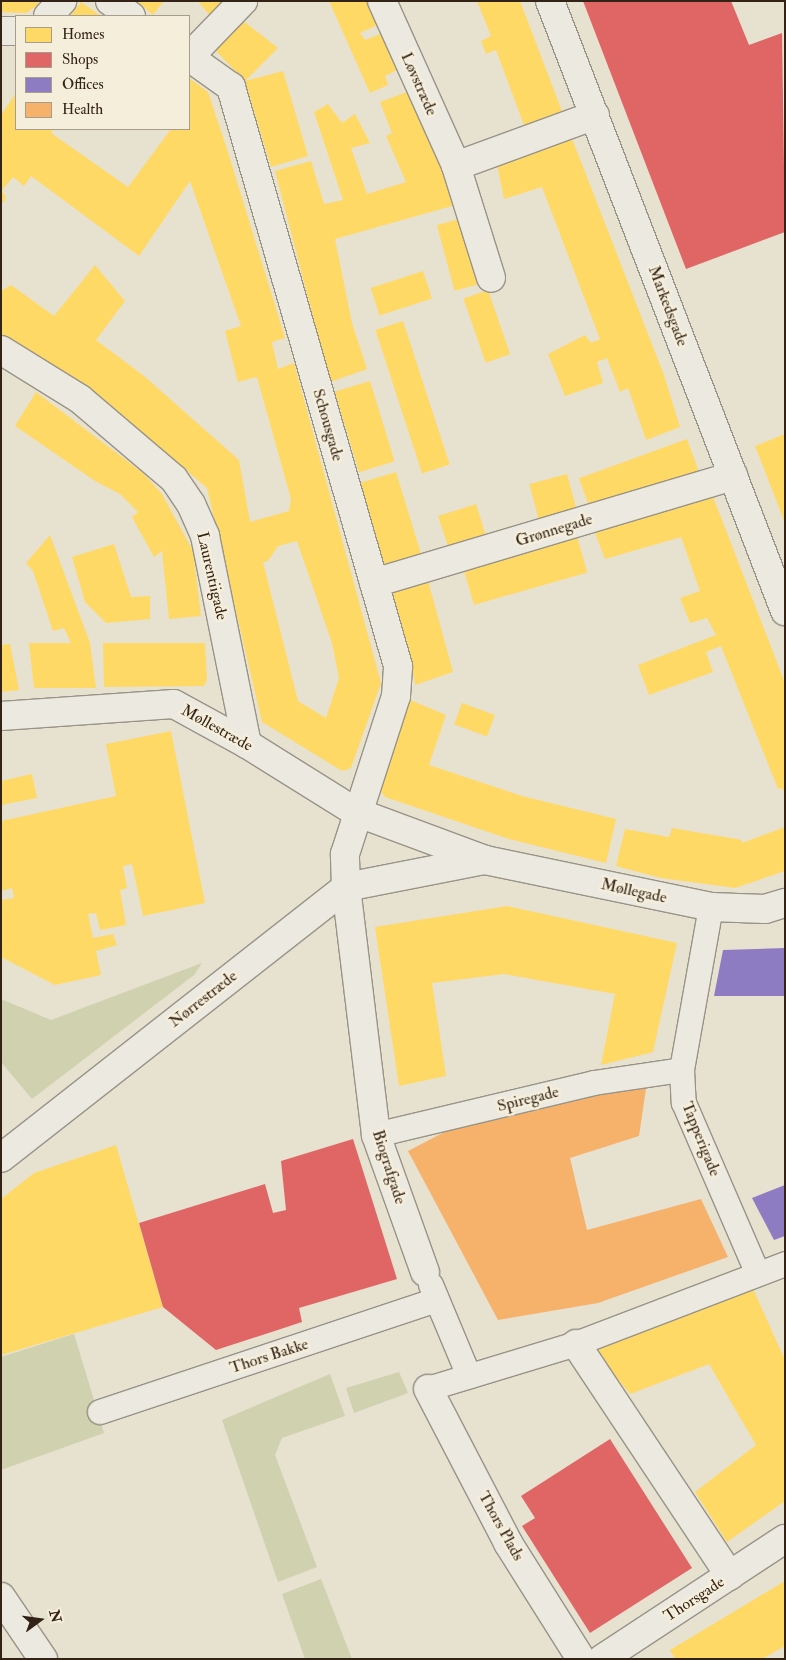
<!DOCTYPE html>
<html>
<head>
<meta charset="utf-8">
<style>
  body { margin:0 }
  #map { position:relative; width:786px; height:1660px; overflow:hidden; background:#e7e1d0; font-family:"IM FELL Double Pica",serif }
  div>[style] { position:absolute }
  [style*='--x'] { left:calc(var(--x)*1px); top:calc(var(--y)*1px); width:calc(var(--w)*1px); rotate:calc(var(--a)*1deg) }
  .green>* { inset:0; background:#cfd1af }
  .homes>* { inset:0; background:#ffd966; transform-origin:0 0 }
  .shops>* { inset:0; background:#e06666 }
  .offices>* { inset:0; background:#8e7cc3 }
  .health>* { inset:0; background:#f6b26b }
  .roads { filter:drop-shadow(1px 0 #989387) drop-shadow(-1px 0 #989387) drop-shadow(0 1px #989387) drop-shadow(0 -1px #989387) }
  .pedestrian>* { height:24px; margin:-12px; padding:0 12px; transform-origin:12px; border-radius:12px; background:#ece9e0 }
  .minor>* { height:28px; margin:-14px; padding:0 14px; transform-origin:14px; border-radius:14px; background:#ece9e0 }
  .tertiary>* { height:28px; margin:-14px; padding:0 14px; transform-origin:14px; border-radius:14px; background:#ece9e0 }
  .secondary>* { height:28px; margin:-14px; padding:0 14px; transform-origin:14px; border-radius:14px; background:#ece9e0 }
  span { translate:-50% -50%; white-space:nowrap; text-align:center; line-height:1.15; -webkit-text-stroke:5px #f5eedb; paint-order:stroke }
  .street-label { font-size:16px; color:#332316 }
  .frame { position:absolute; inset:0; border:2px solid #332316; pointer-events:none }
  .legend { position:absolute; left:15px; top:15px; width:175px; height:115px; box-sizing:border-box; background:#f5eedb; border:1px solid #a79d8c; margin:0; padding:6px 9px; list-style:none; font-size:15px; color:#332316 }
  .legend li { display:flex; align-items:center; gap:10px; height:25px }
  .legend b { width:25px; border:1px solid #a79d8c }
  .north { position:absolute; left:15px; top:1595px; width:50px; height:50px; -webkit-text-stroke:4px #f5eedb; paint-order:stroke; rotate:76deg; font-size:14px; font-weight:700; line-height:20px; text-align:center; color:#332316 }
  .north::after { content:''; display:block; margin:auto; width:18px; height:22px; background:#332316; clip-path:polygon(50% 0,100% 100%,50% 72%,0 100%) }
</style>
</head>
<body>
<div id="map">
  <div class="green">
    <i style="clip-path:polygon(202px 963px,194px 975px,32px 1099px,1px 1062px,1px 999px,51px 1020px)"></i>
    <i style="clip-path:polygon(74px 1334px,104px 1433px,1px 1470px,1px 1357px)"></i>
    <i style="clip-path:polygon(399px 1372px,408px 1393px,354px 1413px,346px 1388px)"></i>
    <i style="clip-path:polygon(330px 1374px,345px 1416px,282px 1438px,275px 1455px,317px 1567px,278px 1582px,222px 1420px)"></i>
    <i style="clip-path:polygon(321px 1579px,352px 1659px,305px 1659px,282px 1594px)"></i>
  </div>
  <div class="homes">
    <i style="clip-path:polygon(1px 1px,38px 1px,38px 5px,26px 13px,1px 12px)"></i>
    <i style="clip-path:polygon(137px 1px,161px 1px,163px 2px,153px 15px)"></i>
    <i style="clip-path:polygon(198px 1px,229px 1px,209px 15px)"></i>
    <i style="clip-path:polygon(329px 1px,372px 1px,382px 23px,360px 33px,365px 40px,383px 33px,401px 68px,385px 76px,388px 85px,370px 93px)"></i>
    <i style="clip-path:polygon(477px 1px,520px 1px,565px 119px,527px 133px,496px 50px,486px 54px,481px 41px,491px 36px)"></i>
    <i style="clip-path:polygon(81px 2px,101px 16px,70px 16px)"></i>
    <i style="clip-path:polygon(242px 20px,278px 48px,245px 81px,283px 71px,308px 156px,271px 167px,245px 81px,212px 47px)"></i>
    <i style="clip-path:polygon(evenodd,189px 78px,208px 92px,227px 149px,285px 338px,272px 342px,278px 369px,294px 363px,381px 683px,351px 768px,342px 771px,262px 722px,207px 488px,117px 411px,1px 335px,1px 291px,11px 285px,54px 316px,95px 265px,125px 301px,96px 340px,144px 376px,239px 460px,250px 522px,289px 511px,291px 499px,257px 377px,238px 382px,225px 331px,241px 326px,190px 181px,139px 256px,31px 176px,24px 186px,13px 177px,2px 190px,6px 198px,1px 206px,1px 115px,16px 93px,16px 129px,54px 129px,51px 133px,128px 187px,171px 129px,189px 129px,189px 78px,297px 541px,332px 643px,339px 678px,326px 718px,298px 701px,263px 562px,268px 561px,278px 546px,297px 541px)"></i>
    <i style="clip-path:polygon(412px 90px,459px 204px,335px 239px,352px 323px,367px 369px,330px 382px,275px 171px,311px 161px,324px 204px,343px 200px,314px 112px,328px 104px,342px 123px,355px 114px,370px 143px,351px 148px,367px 194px,406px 182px,386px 136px,392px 133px,380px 102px)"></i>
    <i style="clip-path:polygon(571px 136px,664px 375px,680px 427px,646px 440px,628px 388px,620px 392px,607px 358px,597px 362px,603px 383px,565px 396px,548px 354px,585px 335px,591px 343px,600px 339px,542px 187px,504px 199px,496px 159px)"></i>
    <i style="left:463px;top:218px;width:68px;height:27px;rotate:75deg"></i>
    <i style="left:423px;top:271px;width:29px;height:55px;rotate:72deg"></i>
    <i style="left:488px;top:290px;width:68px;height:26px;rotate:71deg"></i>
    <i style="left:403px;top:321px;width:151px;height:29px;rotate:72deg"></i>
    <i style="left:370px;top:381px;width:84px;height:37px;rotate:73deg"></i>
    <i style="clip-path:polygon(36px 392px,143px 473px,162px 494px,193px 551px,201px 616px,169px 619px,162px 551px,154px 557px,132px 517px,138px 512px,120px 494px,95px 481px,15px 426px)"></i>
    <i style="clip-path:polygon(785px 434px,785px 523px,755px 446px)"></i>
    <i style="left:687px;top:439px;width:40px;height:115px;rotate:70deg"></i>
    <i style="left:396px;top:472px;width:92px;height:38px;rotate:73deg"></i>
    <i style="left:567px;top:474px;width:41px;height:39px;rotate:75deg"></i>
    <i style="clip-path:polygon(712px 494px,785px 683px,785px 794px,782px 788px,778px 789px,721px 646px,706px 652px,713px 672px,649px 695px,638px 665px,716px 635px,707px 618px,690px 623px,680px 598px,700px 591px,681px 537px,605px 559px,593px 528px)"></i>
    <i style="clip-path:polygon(476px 504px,488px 542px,449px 549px,438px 516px)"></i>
    <i style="left:576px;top:533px;width:41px;height:118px;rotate:74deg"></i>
    <i style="clip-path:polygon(50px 535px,90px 643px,96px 688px,34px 688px,29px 643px,71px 643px,64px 628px,53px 631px,33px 571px,26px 563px)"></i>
    <i style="clip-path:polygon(114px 544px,131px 597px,150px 596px,150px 619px,106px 623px,85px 602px,72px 557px)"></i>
    <i style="clip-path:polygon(427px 577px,453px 672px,415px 685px,411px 657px,388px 587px)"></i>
    <i style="clip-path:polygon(103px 643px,205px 643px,207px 680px,204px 686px,104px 687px)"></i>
    <i style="clip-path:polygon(10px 644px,19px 690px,1px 692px,1px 645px)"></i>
    <i style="clip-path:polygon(410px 700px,446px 715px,429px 765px,522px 796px,616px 819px,606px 863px,509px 839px,385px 797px,377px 786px)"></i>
    <i style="left:462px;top:703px;width:35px;height:23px;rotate:20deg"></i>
    <i style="clip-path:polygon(171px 731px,205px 903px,143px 916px,132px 864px,123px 866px,127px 888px,120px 890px,126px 925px,100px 930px,96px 913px,88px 914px,93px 938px,113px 934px,117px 945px,96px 951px,101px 975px,55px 985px,1px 957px,1px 900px,14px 898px,12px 888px,1px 891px,1px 821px,116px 796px,106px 744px)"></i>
    <i style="clip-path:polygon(32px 774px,37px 798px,1px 805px,1px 781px)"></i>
    <i style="clip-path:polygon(785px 827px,785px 871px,735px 888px,661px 878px,616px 866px,625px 829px,669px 837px,672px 828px,742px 840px,742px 843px)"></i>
    <i style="clip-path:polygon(507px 906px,677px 943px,653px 1052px,601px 1065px,615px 994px,504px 974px,432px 983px,446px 1076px,399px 1086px,375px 927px)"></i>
    <i style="clip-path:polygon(116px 1145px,163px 1307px,1px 1355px,1px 1199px,34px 1173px)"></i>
    <i style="clip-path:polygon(750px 1282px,785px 1360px,785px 1501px,727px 1542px,695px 1492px,756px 1445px,709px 1364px,630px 1394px,592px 1347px)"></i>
    <i style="clip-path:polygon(785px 1581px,785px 1646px,762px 1659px,675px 1659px,670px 1650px)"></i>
  </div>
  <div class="shops">
    <i style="clip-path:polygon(583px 1px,731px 1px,749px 45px,782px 33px,785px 232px,686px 269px)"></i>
    <i style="clip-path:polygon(353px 1139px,397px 1279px,299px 1308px,302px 1322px,216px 1350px,163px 1307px,139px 1223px,265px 1184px,273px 1213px,286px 1210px,281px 1161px)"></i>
    <i style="clip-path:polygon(610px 1439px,692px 1568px,590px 1633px,522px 1526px,535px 1518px,521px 1496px)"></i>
  </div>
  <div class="offices">
    <i style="clip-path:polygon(785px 948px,785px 996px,714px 996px,723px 950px)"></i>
    <i style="clip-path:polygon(785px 1185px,785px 1236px,774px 1240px,752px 1198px)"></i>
  </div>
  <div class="health">
    <i style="clip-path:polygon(648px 1075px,639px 1136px,570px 1158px,587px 1230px,701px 1199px,728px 1257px,598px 1303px,498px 1320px,408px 1151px,456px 1126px)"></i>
  </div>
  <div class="roads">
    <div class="pedestrian">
      <i style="--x:711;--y:907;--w:166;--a:100.1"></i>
      <i style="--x:682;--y:1070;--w:33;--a:87"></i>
      <i style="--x:684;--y:1103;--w:186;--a:66.6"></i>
      <i style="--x:376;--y:1135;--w:224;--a:-13.4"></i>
      <i style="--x:594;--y:1083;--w:89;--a:-8.4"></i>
      <i style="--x:431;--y:1285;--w:99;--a:67.3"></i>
      <i style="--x:428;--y:1389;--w:155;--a:-16.9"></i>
      <i style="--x:576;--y:1344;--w:224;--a:-20.9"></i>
      <i style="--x:100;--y:1412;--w:355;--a:-18.4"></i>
    </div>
    <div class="minor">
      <i style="--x:110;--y:1;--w:26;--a:36"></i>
      <i style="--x:382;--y:1;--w:181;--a:65.8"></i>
      <i style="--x:456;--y:166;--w:117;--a:72.6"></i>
      <i style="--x:48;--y:16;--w:21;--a:-47"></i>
      <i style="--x:1;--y:31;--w:15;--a:0"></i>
      <i style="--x:189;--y:57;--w:78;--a:-46"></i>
      <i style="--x:456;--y:166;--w:148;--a:-20.1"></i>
      <i style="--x:1;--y:350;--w:93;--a:31.8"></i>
      <i style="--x:80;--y:399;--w:123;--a:40.4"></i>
      <i style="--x:174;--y:479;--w:30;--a:56"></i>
      <i style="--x:191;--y:504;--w:35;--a:66"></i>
      <i style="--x:205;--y:536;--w:212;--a:78.6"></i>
      <i style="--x:374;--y:583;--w:375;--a:-16.6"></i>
      <i style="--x:1;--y:716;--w:173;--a:-4"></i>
      <i style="--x:174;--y:704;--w:83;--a:28.7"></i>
      <i style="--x:247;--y:744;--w:128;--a:32"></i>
      <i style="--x:356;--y:812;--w:138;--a:20.4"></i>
      <i style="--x:485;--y:860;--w:231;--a:11.7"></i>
      <i style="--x:711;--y:907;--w:54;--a:2.1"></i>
      <i style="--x:765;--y:909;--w:21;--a:-17"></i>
      <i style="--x:1;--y:1158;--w:439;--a:-38.1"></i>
      <i style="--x:346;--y:887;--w:33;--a:-92"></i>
      <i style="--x:345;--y:854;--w:166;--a:-72.1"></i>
      <i style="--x:396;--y:696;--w:30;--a:-86"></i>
      <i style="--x:398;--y:666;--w:603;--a:-106.09"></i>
      <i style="--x:231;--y:87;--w:52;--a:-144.5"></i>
      <i style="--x:425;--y:1272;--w:145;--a:-109.7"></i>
      <i style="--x:376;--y:1135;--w:250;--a:-96.9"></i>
      <i style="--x:346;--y:887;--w:141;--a:-11.1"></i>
      <i style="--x:576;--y:1344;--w:278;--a:56.4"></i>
      <i style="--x:428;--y:1389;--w:174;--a:62.5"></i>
      <i style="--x:508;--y:1543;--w:137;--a:57.8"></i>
      <i style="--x:602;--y:1659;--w:219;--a:-33.3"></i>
    </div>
    <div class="tertiary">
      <i style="--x:1;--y:1597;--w:75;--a:55.9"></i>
    </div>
    <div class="secondary">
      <i style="--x:550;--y:1;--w:654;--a:68.93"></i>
    </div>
  </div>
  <div class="street-label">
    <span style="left:419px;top:84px;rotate:66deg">Løvstræde</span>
    <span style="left:668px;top:306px;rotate:69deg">Markedsgade</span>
    <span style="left:328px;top:425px;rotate:74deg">Schousgade</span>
    <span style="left:554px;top:530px;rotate:-17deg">Grønnegade</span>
    <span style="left:212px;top:576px;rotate:77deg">Laurentiigade</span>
    <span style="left:217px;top:728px;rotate:29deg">Møllestræde</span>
    <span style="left:634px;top:891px;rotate:12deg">Møllegade</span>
    <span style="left:203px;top:999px;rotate:-38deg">Nørrestræde</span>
    <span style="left:528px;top:1099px;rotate:-14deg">Spiregade</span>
    <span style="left:701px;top:1139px;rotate:68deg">Tapperigade</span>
    <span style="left:389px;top:1167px;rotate:72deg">Biografgade</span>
    <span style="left:269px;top:1356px;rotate:-18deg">Thors Bakke</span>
    <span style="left:501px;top:1526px;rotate:61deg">Thors Plads</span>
    <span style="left:694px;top:1599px;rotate:-33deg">Thorsgade</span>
  </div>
  <div class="frame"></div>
  <ul class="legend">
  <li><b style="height:14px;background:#ffd966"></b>Homes</li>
  <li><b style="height:14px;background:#e06666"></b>Shops</li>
  <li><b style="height:14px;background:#8e7cc3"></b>Offices</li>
  <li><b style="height:14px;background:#f6b26b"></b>Health</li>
  </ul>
  <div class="north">N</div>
</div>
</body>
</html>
